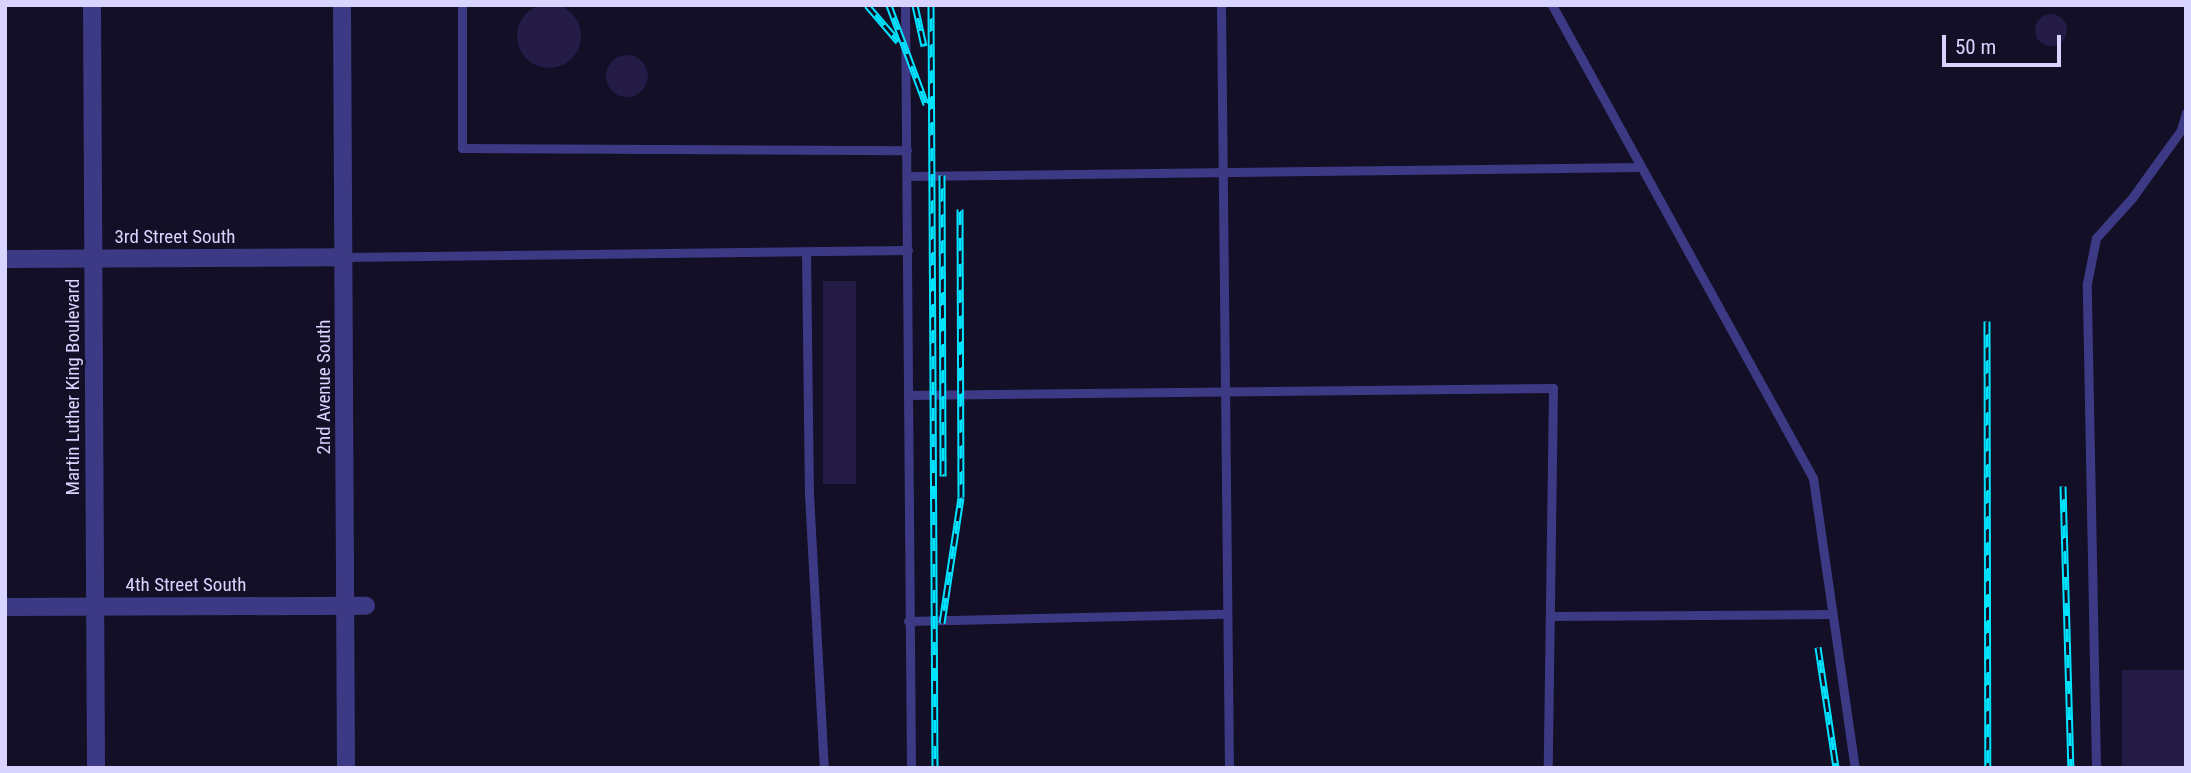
<!DOCTYPE html>
<html>
<head>
<meta charset="utf-8">
<style>
  body { margin:0 }
  #map { position:relative; width:2191px; height:773px; overflow:hidden; background:#130f26; font-family:"Roboto Condensed",sans-serif }
  div>[style] { position:absolute }
  [style*='--x'] { left:calc(var(--x)*1px); top:calc(var(--y)*1px); width:calc(var(--w)*1px); rotate:calc(var(--a)*1deg) }
  .building>* { inset:0; background:#241b47; transform-origin:0 0 }
  .round { border-radius:50% }
  .lane>* { height:9px; margin:-4.5px; padding:0 4.5px; transform-origin:4.5px; border-radius:4.5px; background:#3d3a85 }
  .street>* { height:18px; margin:-9px; padding:0 9px; transform-origin:9px; border-radius:9px; background:#3d3a85 }
  .rail>* { height:7px; margin-top:-3.5px; transform-origin:0; background:repeating-linear-gradient(90deg,#130f26 0 13px,#00e5ff 0 26px); box-sizing:border-box; border-block:2px solid #00e5ff }
  span { translate:-50% -50%; white-space:nowrap; text-align:center; line-height:1.15; -webkit-text-stroke:6px #130f26; paint-order:stroke }
  .street-label { font-size:19px; color:#d9d4ff }
  .frame { position:absolute; inset:0; border:7px solid #d9d4ff; pointer-events:none }
  .scale { position:absolute; left:1942px; top:35px; width:119px; height:32px; box-sizing:border-box; border:4px solid #d9d4ff; border-top:0; padding-left:9px; font-size:21px; line-height:24px; white-space:nowrap; color:#d9d4ff; -webkit-text-stroke:5px #130f26; paint-order:stroke }
</style>
</head>
<body>
<div id="map">
  <div class="building">
    <i class="round" style="left:517px;top:4px;width:64px;height:64px"></i>
    <i class="round" style="left:2035px;top:14px;width:32px;height:32px"></i>
    <i class="round" style="left:606px;top:55px;width:42px;height:42px"></i>
    <i style="left:823px;top:281px;width:33px;height:203px"></i>
    <i style="left:2122px;top:670px;width:64px;height:98px"></i>
  </div>
  <div class="lane">
    <i style="--x:462;--y:5;--w:143;--a:90"></i>
    <i style="--x:462;--y:148;--w:445;--a:0.3"></i>
    <i style="--x:905;--y:5;--w:763;--a:89.55"></i>
    <i style="--x:1221;--y:5;--w:763;--a:89.4"></i>
    <i style="--x:1552;--y:5;--w:540;--a:61.11"></i>
    <i style="--x:1813;--y:478;--w:293;--a:81.8"></i>
    <i style="--x:907;--y:176;--w:733;--a:-0.7"></i>
    <i style="--x:806;--y:252;--w:242;--a:89.3"></i>
    <i style="--x:809;--y:494;--w:274;--a:86.9"></i>
    <i style="--x:344;--y:257;--w:564;--a:-0.71"></i>
    <i style="--x:908;--y:395;--w:645;--a:-0.62"></i>
    <i style="--x:1553;--y:388;--w:380;--a:90.8"></i>
    <i style="--x:1550;--y:616;--w:280;--a:-0.4"></i>
    <i style="--x:908;--y:621;--w:319;--a:-1.3"></i>
    <i style="--x:2096;--y:768;--w:485;--a:-91.1"></i>
    <i style="--x:2087;--y:283;--w:46;--a:-78.7"></i>
    <i style="--x:2096;--y:238;--w:54;--a:-48"></i>
    <i style="--x:2132;--y:198;--w:84;--a:-54.2"></i>
    <i style="--x:2181;--y:130;--w:18;--a:-74"></i>
  </div>
  <div class="street">
    <i style="--x:92;--y:5;--w:763;--a:89.7"></i>
    <i style="--x:342;--y:5;--w:763;--a:89.7"></i>
    <i style="--x:5;--y:259;--w:339;--a:-0.3"></i>
    <i style="--x:5;--y:607;--w:361;--a:-0.2"></i>
  </div>
  <div class="rail">
    <i style="--x:867;--y:5;--w:48;--a:49.3"></i>
    <i style="--x:889;--y:5;--w:106;--a:69.5"></i>
    <i style="--x:915;--y:5;--w:42;--a:77.6"></i>
    <i style="--x:931;--y:5;--w:763;--a:89.7"></i>
    <i style="--x:942;--y:175;--w:301;--a:89.8"></i>
    <i style="--x:1987;--y:321;--w:447;--a:89.9"></i>
    <i style="--x:2063;--y:486;--w:282;--a:88.4"></i>
    <i style="--x:942;--y:623;--w:127;--a:-81.4"></i>
    <i style="--x:961;--y:497;--w:288;--a:-90.2"></i>
    <i style="--x:1818;--y:647;--w:122;--a:81.5"></i>
  </div>
  <div class="street-label">
    <span style="left:175px;top:237px">3rd Street South</span>
    <span style="left:73px;top:387px;rotate:-90deg">Martin Luther King Boulevard</span>
    <span style="left:324px;top:387px;rotate:-90deg">2nd Avenue South</span>
    <span style="left:186px;top:585px">4th Street South</span>
  </div>
  <div class="frame"></div>
  <div class="scale">50 m</div>
</div>
</body>
</html>
